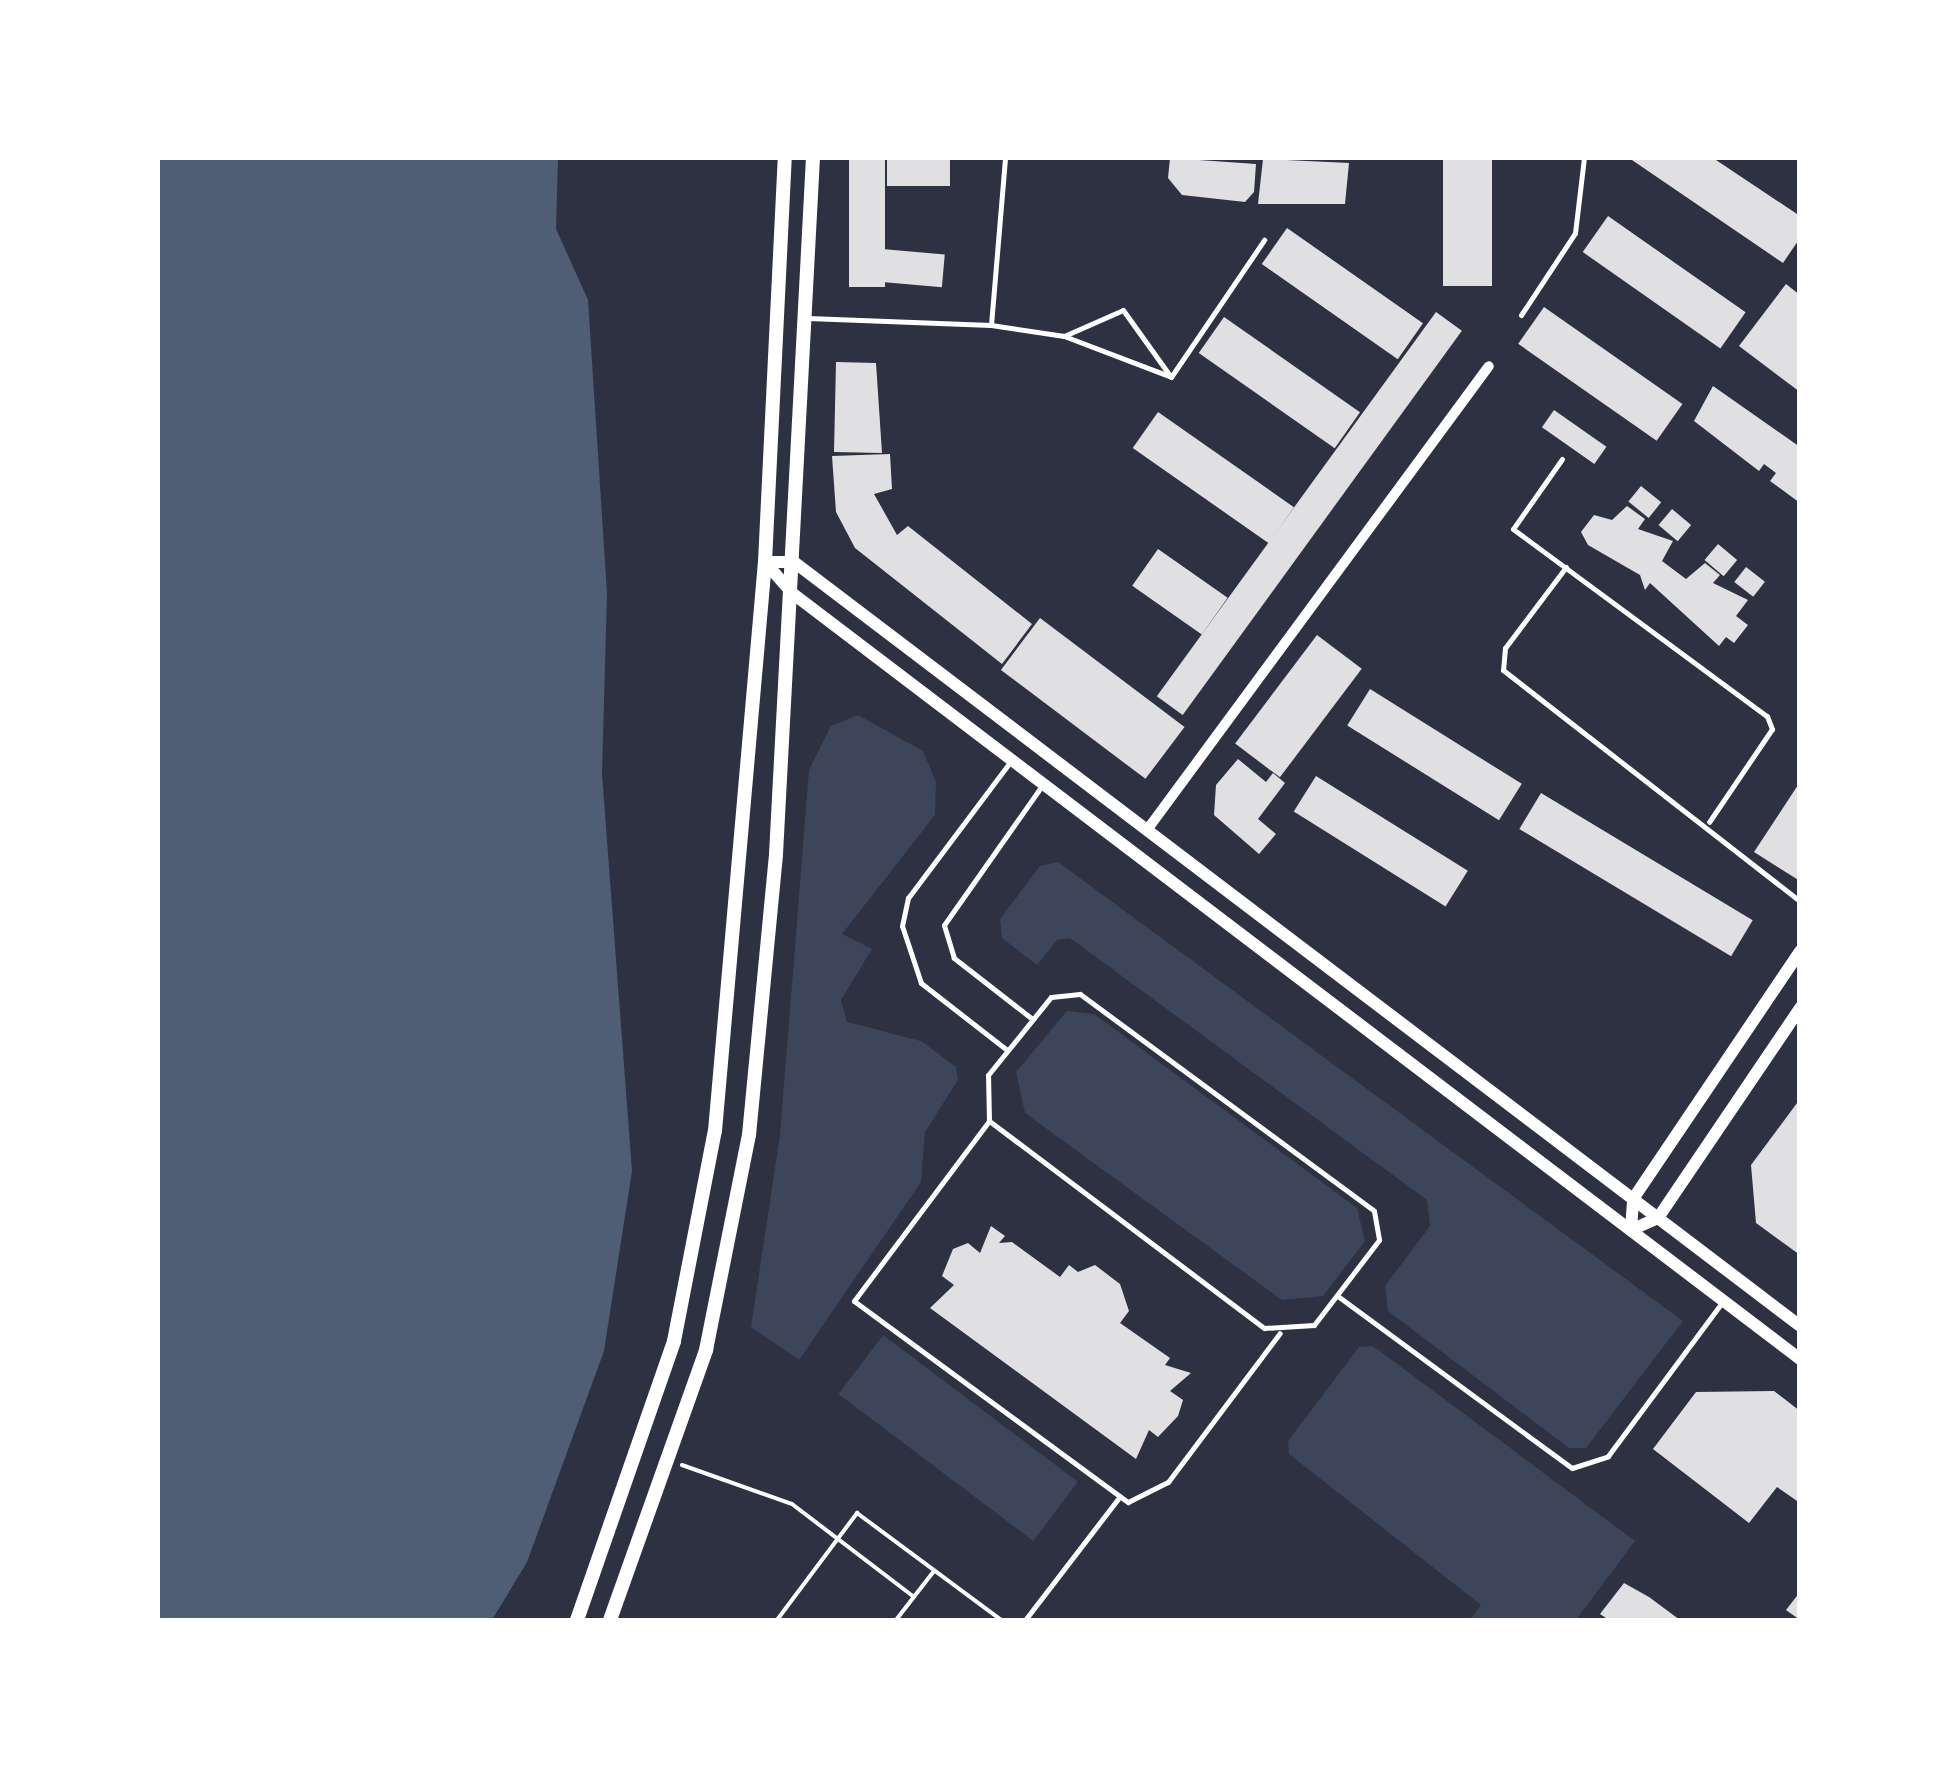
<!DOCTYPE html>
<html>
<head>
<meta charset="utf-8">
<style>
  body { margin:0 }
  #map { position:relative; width:1957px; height:1778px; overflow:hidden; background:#2d3142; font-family:Manrope,sans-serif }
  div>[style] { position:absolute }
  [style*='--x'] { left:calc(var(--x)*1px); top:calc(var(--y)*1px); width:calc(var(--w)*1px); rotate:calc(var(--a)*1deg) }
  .green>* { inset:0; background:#3c4559; transform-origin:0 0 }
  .water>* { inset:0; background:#4f5d75 }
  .building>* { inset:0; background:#e0e0e3; transform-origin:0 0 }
  .path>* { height:4px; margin:-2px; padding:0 2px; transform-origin:2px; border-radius:2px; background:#fff }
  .service>* { height:5px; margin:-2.5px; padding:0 2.5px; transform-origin:2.5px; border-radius:2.5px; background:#fff }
  .minor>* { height:10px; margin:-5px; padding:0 5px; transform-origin:5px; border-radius:5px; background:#fff }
  .tertiary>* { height:12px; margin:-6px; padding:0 6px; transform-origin:6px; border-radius:6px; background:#fff }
  .secondary>* { height:14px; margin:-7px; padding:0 7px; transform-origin:7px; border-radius:7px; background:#fff }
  span { translate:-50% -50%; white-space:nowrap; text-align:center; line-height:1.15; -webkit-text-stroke:10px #fff; paint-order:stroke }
  .frame { position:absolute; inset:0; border:160px solid #fff; pointer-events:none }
</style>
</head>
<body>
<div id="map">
  <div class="green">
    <i style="clip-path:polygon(858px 715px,923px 751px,936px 782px,935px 815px,842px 934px,872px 949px,841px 1000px,847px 1022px,921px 1041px,956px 1067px,958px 1080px,925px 1132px,921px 1182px,799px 1360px,751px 1327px,780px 1135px,809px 770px,831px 726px)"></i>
    <i style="clip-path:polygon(1058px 862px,1683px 1321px,1586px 1448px,1569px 1448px,1388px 1311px,1385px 1286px,1430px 1226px,1427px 1200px,1070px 938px,1057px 940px,1037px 965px,1002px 938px,1000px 919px,1040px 866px)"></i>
    <i style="clip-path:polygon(1067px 1011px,1094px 1014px,1357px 1208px,1365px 1241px,1323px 1296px,1282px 1300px,1025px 1113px,1016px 1072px)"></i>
    <i style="left:883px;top:1335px;width:244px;height:74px;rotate:37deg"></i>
    <i style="clip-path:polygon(1373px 1346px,1635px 1541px,1576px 1620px,1470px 1620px,1481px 1605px,1289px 1454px,1288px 1441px,1359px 1347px)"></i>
  </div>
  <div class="water">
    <i style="clip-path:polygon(158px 158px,558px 158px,556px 229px,588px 300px,607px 593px,602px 774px,632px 1171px,604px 1351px,527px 1562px,492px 1620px,158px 1620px)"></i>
  </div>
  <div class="building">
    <i style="left:849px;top:158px;width:36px;height:129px"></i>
    <i style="left:887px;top:158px;width:63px;height:28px"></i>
    <i style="clip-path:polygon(1170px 158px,1256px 164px,1254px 192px,1245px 202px,1182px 195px,1168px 178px)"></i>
    <i style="left:1443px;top:158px;width:49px;height:128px"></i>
    <i style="clip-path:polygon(1629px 158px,1713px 158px,1800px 216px,1800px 238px,1783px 263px)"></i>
    <i style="clip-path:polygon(1263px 159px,1349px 163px,1345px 204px,1258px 204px)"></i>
    <i style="left:1608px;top:216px;width:168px;height:44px;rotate:35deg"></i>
    <i style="left:1287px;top:228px;width:166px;height:44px;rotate:35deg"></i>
    <i style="left:882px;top:249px;width:63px;height:33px;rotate:5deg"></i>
    <i style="clip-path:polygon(1786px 284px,1800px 295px,1800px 392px,1739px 346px)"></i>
    <i style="left:1544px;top:307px;width:169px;height:45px;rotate:35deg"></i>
    <i style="left:1436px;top:312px;width:32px;height:475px;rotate:36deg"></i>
    <i style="left:1224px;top:317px;width:166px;height:44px;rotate:35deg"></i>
    <i style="clip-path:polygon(836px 362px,876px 363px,882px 453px,834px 452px)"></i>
    <i style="clip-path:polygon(1713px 386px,1800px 447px,1800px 503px,1770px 481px,1776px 473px,1764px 464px,1759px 471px,1694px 421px)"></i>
    <i style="left:1554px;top:410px;width:64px;height:21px;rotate:35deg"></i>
    <i style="left:1158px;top:412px;width:166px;height:44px;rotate:35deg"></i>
    <i style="clip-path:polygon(890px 454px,892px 489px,874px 494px,897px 535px,908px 526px,1032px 624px,1002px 664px,855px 548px,836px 512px,832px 456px)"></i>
    <i style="left:1641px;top:486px;width:26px;height:20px;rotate:39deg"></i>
    <i style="clip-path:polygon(1627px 506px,1645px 519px,1638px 529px,1673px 541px,1662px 561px,1686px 579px,1705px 563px,1720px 575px,1713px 583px,1748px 600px,1736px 616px,1748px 625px,1734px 643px,1726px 637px,1719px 646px,1650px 583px,1645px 590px,1640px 575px,1588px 545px,1581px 532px,1594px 515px,1612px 520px)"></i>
    <i style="left:1672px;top:509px;width:25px;height:21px;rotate:40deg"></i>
    <i style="left:1718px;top:544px;width:25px;height:21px;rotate:40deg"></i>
    <i style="left:1158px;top:549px;width:85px;height:45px;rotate:35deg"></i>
    <i style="left:1746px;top:567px;width:24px;height:19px;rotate:38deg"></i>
    <i style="left:1040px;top:618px;width:181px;height:65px;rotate:37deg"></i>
    <i style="left:1317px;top:635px;width:56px;height:136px;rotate:37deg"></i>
    <i style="left:1370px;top:689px;width:179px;height:43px;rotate:32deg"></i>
    <i style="clip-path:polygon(1238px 759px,1266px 782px,1273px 773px,1285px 783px,1258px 819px,1276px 834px,1259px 854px,1214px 815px,1216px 785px)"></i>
    <i style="left:1316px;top:776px;width:179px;height:42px;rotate:32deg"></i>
    <i style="clip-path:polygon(1800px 782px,1800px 881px,1754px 852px)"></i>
    <i style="left:1541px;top:793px;width:247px;height:42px;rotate:31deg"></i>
    <i style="clip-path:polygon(1800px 1099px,1800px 1255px,1756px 1223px,1751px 1165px)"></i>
    <i style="clip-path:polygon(991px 1226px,1005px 1236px,999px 1243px,1012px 1242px,1060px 1277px,1069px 1265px,1078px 1272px,1095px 1265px,1120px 1284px,1129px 1311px,1120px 1323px,1170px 1358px,1165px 1365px,1191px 1373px,1170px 1391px,1183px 1400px,1178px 1416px,1158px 1437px,1149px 1430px,1136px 1459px,930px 1308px,954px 1285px,942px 1276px,953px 1249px,968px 1243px,980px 1253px)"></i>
    <i style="clip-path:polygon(1774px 1391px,1800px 1411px,1800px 1503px,1777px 1487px,1749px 1523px,1653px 1449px,1696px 1392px)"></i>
    <i style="clip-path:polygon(1624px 1583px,1649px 1597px,1680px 1620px,1609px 1620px,1600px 1614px)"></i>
    <i style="clip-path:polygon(1800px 1592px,1800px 1620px,1786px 1610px)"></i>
  </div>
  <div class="path">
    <i style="--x:682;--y:1465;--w:117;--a:19.5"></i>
    <i style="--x:792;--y:1504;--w:153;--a:37.3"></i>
    <i style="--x:777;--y:1620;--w:134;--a:-53.2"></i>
    <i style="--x:857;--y:1513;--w:179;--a:36.6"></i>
    <i style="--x:896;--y:1620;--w:62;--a:-52.2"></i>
  </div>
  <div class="service">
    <i style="--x:1521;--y:315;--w:98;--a:-56.6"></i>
    <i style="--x:1575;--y:233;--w:76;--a:-83.2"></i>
    <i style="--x:808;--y:318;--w:183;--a:2.2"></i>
    <i style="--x:991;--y:325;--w:168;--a:-85.2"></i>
    <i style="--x:991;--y:325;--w:74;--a:8.6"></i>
    <i style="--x:1064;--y:336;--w:64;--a:-23.8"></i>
    <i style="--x:1123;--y:310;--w:82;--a:54.4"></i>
    <i style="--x:1171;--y:377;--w:166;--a:-55.8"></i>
    <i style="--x:1064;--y:336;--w:112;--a:20.9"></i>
    <i style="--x:1562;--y:459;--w:85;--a:125"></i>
    <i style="--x:1513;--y:529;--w:315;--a:36.4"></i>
    <i style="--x:1767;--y:716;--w:14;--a:69"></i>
    <i style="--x:1772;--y:729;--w:112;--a:124.1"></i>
    <i style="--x:1566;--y:567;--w:101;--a:127"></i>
    <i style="--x:1505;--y:648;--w:22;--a:95"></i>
    <i style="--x:1503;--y:670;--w:376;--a:37.9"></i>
    <i style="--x:1080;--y:994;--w:365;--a:36.4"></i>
    <i style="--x:1374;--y:1211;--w:29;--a:80"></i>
    <i style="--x:1379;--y:1240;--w:107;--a:127.4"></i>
    <i style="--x:1314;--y:1325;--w:50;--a:176.6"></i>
    <i style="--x:1264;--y:1328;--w:344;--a:-143"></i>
    <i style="--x:989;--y:1121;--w:46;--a:-91.2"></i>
    <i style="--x:988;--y:1075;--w:100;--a:-51.1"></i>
    <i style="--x:1051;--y:997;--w:29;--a:-6"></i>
    <i style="--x:1031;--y:1018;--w:98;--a:-142.1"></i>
    <i style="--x:954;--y:958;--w:34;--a:-107"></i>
    <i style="--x:944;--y:925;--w:169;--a:-54.9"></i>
    <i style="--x:1007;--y:1050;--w:109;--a:-142.1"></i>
    <i style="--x:921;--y:983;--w:60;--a:-108.4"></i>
    <i style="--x:902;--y:926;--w:29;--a:-78"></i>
    <i style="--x:908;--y:898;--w:170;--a:-53.1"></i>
    <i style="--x:989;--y:1121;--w:225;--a:126.9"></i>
    <i style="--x:854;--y:1301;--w:340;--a:36.3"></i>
    <i style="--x:1128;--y:1502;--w:45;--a:-26.6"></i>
    <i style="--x:1168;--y:1482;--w:186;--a:-53.1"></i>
    <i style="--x:1339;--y:1297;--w:289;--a:36.3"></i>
    <i style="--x:1572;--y:1468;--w:38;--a:-18"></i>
    <i style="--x:1608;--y:1456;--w:193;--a:-53.4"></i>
    <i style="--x:1025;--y:1620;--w:156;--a:-52.5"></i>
  </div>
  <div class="minor">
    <i style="--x:1147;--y:830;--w:576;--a:-53.61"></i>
  </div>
  <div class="tertiary">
    <i style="--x:765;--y:562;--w:41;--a:48.9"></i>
    <i style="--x:792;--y:593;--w:1266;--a:37.23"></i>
    <i style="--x:765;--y:562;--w:29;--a:0"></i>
    <i style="--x:794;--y:562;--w:1263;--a:37.21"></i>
    <i style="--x:1631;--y:1230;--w:31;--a:-86"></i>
    <i style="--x:1633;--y:1199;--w:299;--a:-56"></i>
    <i style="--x:1631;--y:1230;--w:30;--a:-24"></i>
    <i style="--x:1658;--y:1218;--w:254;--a:-55.9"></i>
  </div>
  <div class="secondary">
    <i style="--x:577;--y:1620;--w:295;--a:-70.8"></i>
    <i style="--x:674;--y:1341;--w:214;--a:-79"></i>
    <i style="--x:715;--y:1131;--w:571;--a:-84.98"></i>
    <i style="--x:765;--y:562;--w:404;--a:-87.2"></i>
    <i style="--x:610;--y:1620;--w:287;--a:-70.4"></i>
    <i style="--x:706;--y:1350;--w:219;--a:-78.7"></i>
    <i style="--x:749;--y:1135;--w:282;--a:-84.5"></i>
    <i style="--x:776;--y:854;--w:697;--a:-86.96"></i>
  </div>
  <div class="frame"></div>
</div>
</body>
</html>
